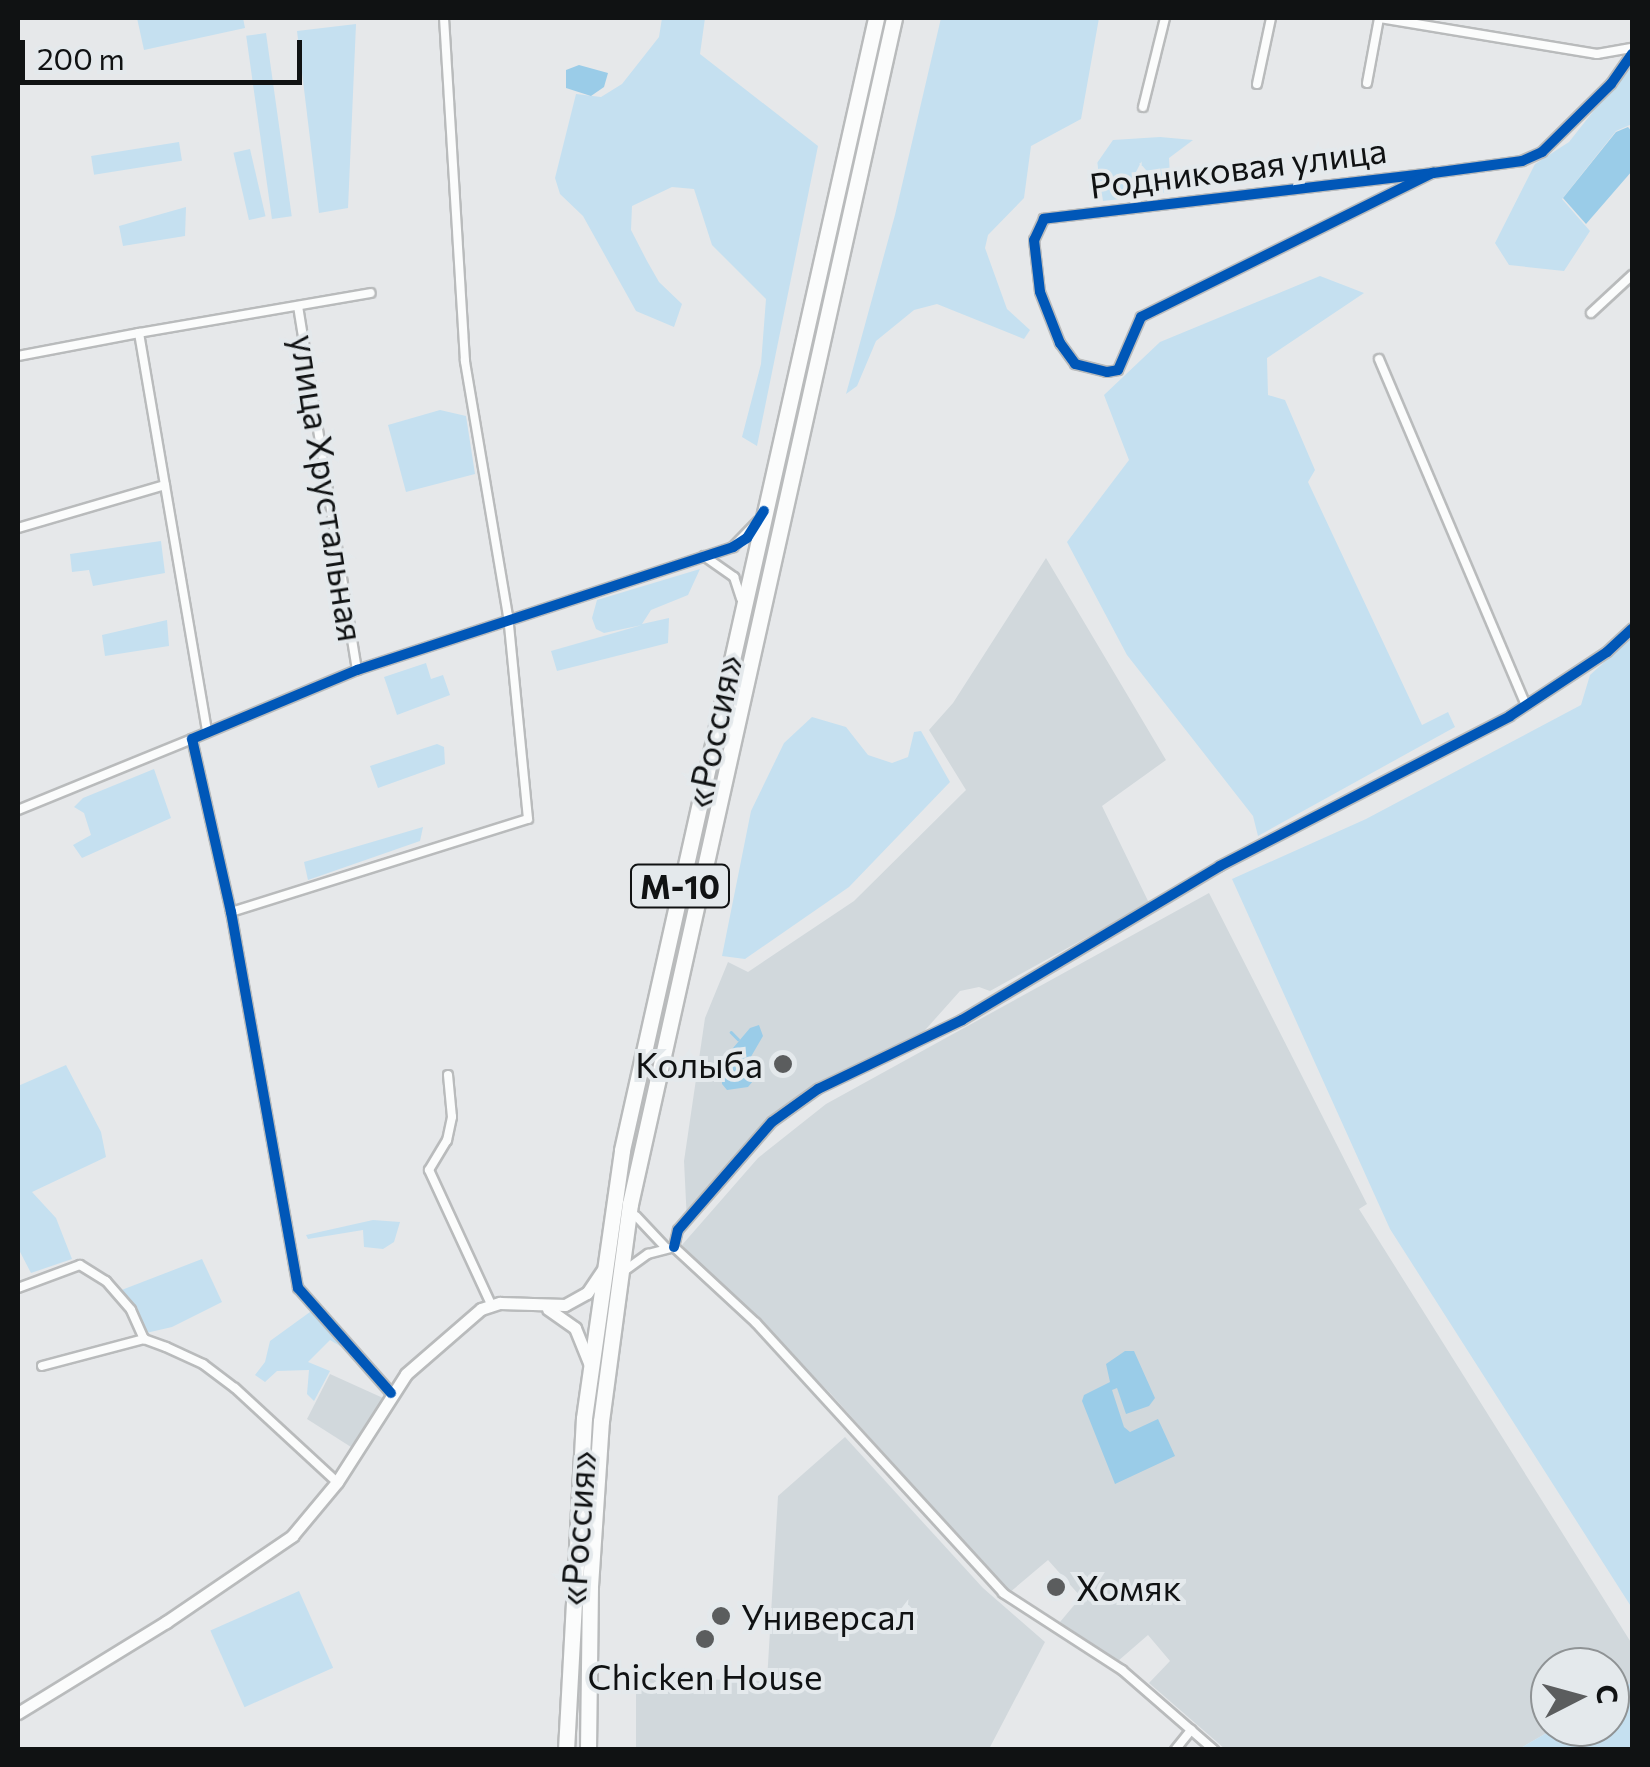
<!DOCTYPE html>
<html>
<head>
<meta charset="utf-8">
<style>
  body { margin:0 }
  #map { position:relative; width:1650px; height:1767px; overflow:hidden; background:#e6e8ea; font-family:Commissioner,sans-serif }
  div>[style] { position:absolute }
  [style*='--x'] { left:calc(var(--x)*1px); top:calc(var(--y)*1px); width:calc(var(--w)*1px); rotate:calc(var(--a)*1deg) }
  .built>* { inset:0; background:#d1d8dc }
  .green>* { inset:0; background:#c5e0f0; transform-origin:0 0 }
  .water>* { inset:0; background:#9acce8 }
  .stream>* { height:2.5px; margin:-1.25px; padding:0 1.25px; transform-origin:1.25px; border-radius:1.25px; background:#9acce8 }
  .roads { filter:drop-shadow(2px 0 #b9bbbc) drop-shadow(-2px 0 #b9bbbc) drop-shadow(0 2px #b9bbbc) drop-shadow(0 -2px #b9bbbc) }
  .street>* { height:8px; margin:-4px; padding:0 4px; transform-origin:4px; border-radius:4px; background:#fbfcfc }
  .secondary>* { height:11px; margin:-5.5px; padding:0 5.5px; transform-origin:5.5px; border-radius:5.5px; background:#fbfcfc }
  .highway>* { height:15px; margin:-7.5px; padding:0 7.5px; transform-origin:7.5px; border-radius:7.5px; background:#fbfcfc }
  .cycleway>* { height:10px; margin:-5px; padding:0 5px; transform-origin:5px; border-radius:5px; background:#0057b8 }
  .dots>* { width:28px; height:28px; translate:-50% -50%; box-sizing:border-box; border:5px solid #e4e9ec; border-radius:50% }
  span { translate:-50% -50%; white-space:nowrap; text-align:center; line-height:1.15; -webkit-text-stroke:8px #e4e9ec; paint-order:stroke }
  .shield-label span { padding:2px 8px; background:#e4e9ec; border:2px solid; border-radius:8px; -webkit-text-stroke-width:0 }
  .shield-label { font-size:32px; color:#101213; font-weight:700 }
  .street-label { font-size:35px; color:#101213 }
  .poi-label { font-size:35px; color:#101213 }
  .right { translate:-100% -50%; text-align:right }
  .left { translate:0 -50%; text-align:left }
  .frame { position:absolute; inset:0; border:20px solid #101213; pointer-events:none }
  .north { position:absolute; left:1530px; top:1647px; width:100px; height:100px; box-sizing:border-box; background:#e4e9ec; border:2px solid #8f9395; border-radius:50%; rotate:84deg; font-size:28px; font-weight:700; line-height:40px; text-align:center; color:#101213 }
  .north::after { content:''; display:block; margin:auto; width:35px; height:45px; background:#5b5d5e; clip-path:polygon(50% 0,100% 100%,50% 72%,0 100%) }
  .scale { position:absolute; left:20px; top:40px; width:282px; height:45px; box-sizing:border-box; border:5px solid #101213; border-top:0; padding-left:12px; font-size:30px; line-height:35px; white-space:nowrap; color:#101213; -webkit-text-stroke:8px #e4e9ec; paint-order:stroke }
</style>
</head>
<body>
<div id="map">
  <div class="built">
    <i style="clip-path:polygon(1046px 558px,1166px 760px,1102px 806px,1149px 903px,990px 991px,979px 987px,960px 991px,918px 1038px,812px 1095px,777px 1124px,687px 1222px,684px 1161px,705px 1018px,728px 962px,748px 972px,854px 901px,966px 790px,929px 730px,953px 703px)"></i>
    <i style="clip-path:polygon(1209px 893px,1367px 1204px,1359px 1209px,1632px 1644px,1632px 1682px,1610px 1695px,1610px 1667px,1550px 1667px,1550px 1727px,1557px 1727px,1519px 1749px,1225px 1749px,1149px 1683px,1170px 1661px,1148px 1635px,1118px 1661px,1060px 1622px,1081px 1597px,1048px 1560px,1009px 1593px,831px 1394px,682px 1245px,758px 1158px,826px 1104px)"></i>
    <i style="clip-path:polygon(330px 1374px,383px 1398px,351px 1447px,307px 1419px)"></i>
    <i style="clip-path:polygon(845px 1437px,983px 1588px,1045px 1642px,989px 1749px,636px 1749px,636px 1677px,767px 1681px,778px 1496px)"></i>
  </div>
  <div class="green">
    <i style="clip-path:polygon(137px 18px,243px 18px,245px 28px,144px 50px)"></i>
    <i style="clip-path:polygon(662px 18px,705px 18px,700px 54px,818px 146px,757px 446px,742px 437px,761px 364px,766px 299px,712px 245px,694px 189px,672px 187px,632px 206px,631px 230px,647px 261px,659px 282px,682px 304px,674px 327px,636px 311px,583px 216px,560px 194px,555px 178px,576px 94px,601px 97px,622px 84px,659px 37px)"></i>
    <i style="clip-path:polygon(941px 18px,1099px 18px,1081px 119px,1031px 146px,1024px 198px,988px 235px,985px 248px,1007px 309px,1030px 330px,1024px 339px,937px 304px,914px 310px,876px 341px,857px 386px,846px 394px,895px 215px)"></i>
    <i style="clip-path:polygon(356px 24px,348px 208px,319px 213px,297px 31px)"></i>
    <i style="left:266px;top:33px;width:185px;height:20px;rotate:82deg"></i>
    <i style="clip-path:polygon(1632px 62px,1632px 124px,1616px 131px,1562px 199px,1590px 231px,1564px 271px,1509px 265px,1495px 243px,1535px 164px,1569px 142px)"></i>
    <i style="clip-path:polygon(1160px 137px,1193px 140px,1169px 158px,1171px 193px,1103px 201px,1097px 163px,1113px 140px)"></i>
    <i style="left:179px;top:142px;width:19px;height:89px;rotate:81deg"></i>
    <i style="left:250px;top:149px;width:69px;height:17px;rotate:77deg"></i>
    <i style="clip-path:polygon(186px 207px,185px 236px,123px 246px,119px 226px)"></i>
    <i style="clip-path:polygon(1320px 276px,1364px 293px,1267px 358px,1268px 395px,1285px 400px,1315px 470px,1308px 482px,1422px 725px,1448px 712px,1455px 727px,1258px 836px,1253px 816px,1127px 655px,1067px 542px,1129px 460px,1104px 395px,1160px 342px)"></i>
    <i style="clip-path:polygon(440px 410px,466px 416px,475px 474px,406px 492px,388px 425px)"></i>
    <i style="clip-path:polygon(161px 541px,165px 573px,93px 586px,89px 570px,72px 572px,70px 554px)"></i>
    <i style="clip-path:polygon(700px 569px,688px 595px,651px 610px,642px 624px,669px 618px,668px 643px,557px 671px,551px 651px,642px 625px,604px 633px,596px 629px,592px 618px,597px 600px)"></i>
    <i style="clip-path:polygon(167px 620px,169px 646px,105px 656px,102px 635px)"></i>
    <i style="clip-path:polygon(1632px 637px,1632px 1608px,1390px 1229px,1232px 879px,1366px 819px,1581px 705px,1590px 675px)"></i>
    <i style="clip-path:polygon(426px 663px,431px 679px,443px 675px,450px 695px,397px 715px,384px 677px)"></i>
    <i style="clip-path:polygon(812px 717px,846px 727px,868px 755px,892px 763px,908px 757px,914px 732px,921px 731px,950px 782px,849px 887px,745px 959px,722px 956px,751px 811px,784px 743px)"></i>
    <i style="clip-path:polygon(437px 744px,444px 747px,445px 764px,378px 788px,370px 766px)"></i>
    <i style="clip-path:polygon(154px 769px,171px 818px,82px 858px,73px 845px,91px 835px,84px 813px,74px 807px,83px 798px)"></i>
    <i style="clip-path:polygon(423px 827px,420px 841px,308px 880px,304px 862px)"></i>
    <i style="clip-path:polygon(66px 1065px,101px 1132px,106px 1157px,32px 1192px,56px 1218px,72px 1259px,31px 1273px,18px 1248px,18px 1086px)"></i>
    <i style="clip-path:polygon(373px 1220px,400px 1222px,394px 1242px,383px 1249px,364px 1247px,363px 1230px,308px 1239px,306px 1235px)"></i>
    <i style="clip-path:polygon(202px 1259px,222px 1302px,172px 1327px,146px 1333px,119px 1291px)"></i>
    <i style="clip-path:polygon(310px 1312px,317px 1314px,350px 1352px,330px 1340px,308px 1362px,330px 1371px,314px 1401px,307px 1394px,309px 1370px,277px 1371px,265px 1382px,255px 1375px,265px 1362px,270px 1341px)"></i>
    <i style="left:299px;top:1591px;width:84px;height:97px;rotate:66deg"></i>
    <i style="clip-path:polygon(1632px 1682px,1632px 1749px,1519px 1749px,1557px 1727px,1610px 1727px,1610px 1695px)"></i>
  </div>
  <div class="water">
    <i style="clip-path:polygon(579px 65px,608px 73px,604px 87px,591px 96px,566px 88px,566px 70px)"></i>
    <i style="clip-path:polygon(1628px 127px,1632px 132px,1632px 171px,1586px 224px,1563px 198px,1616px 132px)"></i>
    <i style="clip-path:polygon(759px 1025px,763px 1036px,745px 1067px,753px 1081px,748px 1087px,727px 1090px,722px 1084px,722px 1061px,750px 1028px)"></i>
    <i style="clip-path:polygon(1125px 1351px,1134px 1351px,1155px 1398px,1149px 1406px,1126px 1414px,1117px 1388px,1112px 1390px,1124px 1427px,1130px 1432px,1158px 1419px,1175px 1456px,1115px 1484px,1082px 1401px,1084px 1395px,1110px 1382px,1106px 1364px)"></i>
  </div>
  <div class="stream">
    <i style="--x:731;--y:1032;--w:10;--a:45"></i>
  </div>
  <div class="roads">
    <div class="street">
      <i style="--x:1380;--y:18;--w:220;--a:9.4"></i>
      <i style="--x:1597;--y:54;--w:36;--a:-10"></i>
      <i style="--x:1367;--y:83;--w:66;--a:-79.5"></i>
      <i style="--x:1257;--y:84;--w:67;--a:-78"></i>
      <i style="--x:1143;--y:107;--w:92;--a:-76.1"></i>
      <i style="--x:1433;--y:173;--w:392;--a:173.3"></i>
      <i style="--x:1044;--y:219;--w:23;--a:115"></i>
      <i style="--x:1034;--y:240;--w:52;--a:83.4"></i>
      <i style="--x:1040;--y:292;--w:55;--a:68.6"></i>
      <i style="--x:1060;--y:343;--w:26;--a:54"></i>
      <i style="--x:1075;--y:364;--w:33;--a:14"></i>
      <i style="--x:1107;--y:372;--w:11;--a:-10"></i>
      <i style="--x:1118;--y:370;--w:58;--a:-66.5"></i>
      <i style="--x:1141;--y:317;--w:326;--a:-26.3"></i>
      <i style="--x:1433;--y:173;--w:90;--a:-7.7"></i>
      <i style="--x:1522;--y:161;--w:22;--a:-24"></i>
      <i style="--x:1542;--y:152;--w:97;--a:-44.6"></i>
      <i style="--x:1611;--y:84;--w:37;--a:-55"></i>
      <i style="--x:298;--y:306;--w:369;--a:80.8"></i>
      <i style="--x:1591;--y:313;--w:56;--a:-42.8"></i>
      <i style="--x:139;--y:333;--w:235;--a:-9.8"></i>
      <i style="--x:18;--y:356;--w:123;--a:-10.8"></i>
      <i style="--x:139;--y:333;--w:403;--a:80.3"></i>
      <i style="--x:1379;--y:359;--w:376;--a:67"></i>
      <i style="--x:18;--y:528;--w:153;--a:-16.3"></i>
      <i style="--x:704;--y:556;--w:37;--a:35"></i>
      <i style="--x:734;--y:577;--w:23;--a:72"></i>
      <i style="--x:18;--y:810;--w:188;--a:-22.2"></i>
      <i style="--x:231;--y:912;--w:311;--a:-17.4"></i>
      <i style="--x:528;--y:819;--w:204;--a:-95.6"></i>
      <i style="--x:508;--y:616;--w:259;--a:-99.6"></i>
      <i style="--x:465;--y:361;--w:344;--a:-93.5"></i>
      <i style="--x:448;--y:1075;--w:42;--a:84.6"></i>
      <i style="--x:452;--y:1117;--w:24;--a:102"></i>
      <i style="--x:447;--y:1140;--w:35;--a:121"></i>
      <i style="--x:429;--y:1170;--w:148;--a:65.2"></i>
      <i style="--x:636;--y:1216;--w:44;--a:46.8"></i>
      <i style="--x:674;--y:1247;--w:17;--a:-77"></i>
      <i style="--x:678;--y:1230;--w:143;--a:-49"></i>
      <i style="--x:772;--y:1122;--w:57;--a:-35.7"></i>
      <i style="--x:818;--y:1089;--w:160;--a:-25.6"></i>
      <i style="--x:962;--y:1020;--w:300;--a:-30.8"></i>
      <i style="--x:1220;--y:866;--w:326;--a:-27.3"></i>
      <i style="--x:1510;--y:716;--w:116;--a:-33.4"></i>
      <i style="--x:1607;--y:652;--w:34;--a:-43"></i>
      <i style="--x:627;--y:1269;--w:26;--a:-36"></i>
      <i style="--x:648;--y:1254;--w:27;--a:-15"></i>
      <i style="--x:674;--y:1247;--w:112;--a:42.8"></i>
      <i style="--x:756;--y:1323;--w:366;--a:47.5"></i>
      <i style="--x:1003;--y:1593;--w:142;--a:32.9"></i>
      <i style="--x:1122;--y:1670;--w:122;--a:41"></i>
      <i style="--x:18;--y:1288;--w:66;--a:-20.4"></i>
      <i style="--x:80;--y:1265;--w:31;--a:32"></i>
      <i style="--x:106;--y:1281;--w:38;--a:49"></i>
      <i style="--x:131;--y:1310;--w:32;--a:66"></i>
      <i style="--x:42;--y:1366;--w:106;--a:-14.8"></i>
      <i style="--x:144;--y:1339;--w:23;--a:20"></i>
      <i style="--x:166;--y:1347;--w:41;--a:24.7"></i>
      <i style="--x:203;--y:1364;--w:40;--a:37"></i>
      <i style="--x:235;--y:1388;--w:139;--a:42.7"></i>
      <i style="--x:391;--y:1393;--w:140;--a:-131.5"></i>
      <i style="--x:298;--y:1288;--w:382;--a:-100.1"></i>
      <i style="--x:231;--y:912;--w:177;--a:-102.7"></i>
      <i style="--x:192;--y:739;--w:179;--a:-22.7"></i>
      <i style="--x:357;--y:670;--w:396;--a:-18.1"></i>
      <i style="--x:733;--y:547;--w:36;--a:-46"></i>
      <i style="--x:1175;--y:1750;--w:26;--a:-51"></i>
    </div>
    <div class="secondary">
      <i style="--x:548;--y:1309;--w:33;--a:35"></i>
      <i style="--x:575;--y:1328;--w:38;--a:68"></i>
      <i style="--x:18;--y:1713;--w:174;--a:-31.6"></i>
      <i style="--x:166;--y:1622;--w:153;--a:-34.3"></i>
      <i style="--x:292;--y:1536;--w:70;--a:-50.2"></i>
      <i style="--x:337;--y:1482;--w:128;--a:-57.4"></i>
      <i style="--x:406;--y:1374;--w:99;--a:-40.9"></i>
      <i style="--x:481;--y:1309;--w:20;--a:-18"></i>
      <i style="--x:500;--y:1303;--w:65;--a:1.8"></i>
      <i style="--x:565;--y:1305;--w:25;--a:-29"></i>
      <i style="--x:587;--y:1293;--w:27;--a:-56"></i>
    </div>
    <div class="highway">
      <i style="--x:566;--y:1750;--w:332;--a:-86.9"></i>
      <i style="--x:584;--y:1418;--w:271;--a:-81.9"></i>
      <i style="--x:622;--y:1150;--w:1160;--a:-77.35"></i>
      <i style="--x:588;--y:1750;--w:164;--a:-89.3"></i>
      <i style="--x:590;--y:1586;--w:165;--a:-86.2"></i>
      <i style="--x:601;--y:1421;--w:219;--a:-82.4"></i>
      <i style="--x:630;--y:1204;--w:1215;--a:-77.45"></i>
    </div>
  </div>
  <div class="cycleway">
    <i style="--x:1433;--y:173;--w:392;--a:173.3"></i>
    <i style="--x:1044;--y:219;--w:23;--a:115"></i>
    <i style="--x:1034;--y:240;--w:52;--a:83.4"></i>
    <i style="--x:1040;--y:292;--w:55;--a:68.6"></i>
    <i style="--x:1060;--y:343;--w:26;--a:54"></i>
    <i style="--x:1075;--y:364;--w:33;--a:14"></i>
    <i style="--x:1107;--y:372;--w:11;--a:-10"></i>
    <i style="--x:1118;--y:370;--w:58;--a:-66.5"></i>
    <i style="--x:1141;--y:317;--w:326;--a:-26.3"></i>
    <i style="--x:1433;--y:173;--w:90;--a:-7.7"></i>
    <i style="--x:1522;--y:161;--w:22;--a:-24"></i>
    <i style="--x:1542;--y:152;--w:97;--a:-44.6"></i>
    <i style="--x:1611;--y:84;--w:37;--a:-55"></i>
    <i style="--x:674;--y:1247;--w:17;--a:-77"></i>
    <i style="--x:678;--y:1230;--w:143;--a:-49"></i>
    <i style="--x:772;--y:1122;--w:57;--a:-35.7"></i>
    <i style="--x:818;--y:1089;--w:160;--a:-25.6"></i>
    <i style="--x:962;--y:1020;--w:300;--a:-30.8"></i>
    <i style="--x:1220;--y:866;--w:326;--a:-27.3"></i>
    <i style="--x:1510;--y:716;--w:116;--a:-33.4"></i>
    <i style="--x:1607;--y:652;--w:34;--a:-43"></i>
    <i style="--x:391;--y:1393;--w:140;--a:-131.5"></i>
    <i style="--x:298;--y:1288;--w:382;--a:-100.1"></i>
    <i style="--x:231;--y:912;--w:177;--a:-102.7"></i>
    <i style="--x:192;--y:739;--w:179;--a:-22.7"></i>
    <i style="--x:357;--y:670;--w:396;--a:-18.1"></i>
    <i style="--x:733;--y:547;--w:17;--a:-33"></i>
    <i style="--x:747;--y:538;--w:32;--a:-58"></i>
  </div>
  <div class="dots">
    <i style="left:783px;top:1064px;background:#5b5d5e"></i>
    <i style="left:1056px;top:1587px;background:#5b5d5e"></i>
    <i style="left:721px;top:1616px;background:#5b5d5e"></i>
    <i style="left:705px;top:1639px;background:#5b5d5e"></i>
  </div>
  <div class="shield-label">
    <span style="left:680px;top:886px">М-10</span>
  </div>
  <div class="street-label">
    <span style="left:1238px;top:167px;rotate:-7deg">Родниковая улица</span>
    <span style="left:328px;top:488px;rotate:81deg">улица Хрустальная</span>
    <span style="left:713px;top:731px;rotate:-78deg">«Россия»</span>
    <span style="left:577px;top:1528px;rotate:-86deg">«Россия»</span>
  </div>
  <div class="poi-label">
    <span class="right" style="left:763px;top:1064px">Колыба</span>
    <span class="left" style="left:1076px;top:1587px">Хомяк</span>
    <span class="left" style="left:741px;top:1616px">Универсал</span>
    <span style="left:705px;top:1676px">Chicken House</span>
  </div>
  <div class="frame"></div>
  <div class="north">С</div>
  <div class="scale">200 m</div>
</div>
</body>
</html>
